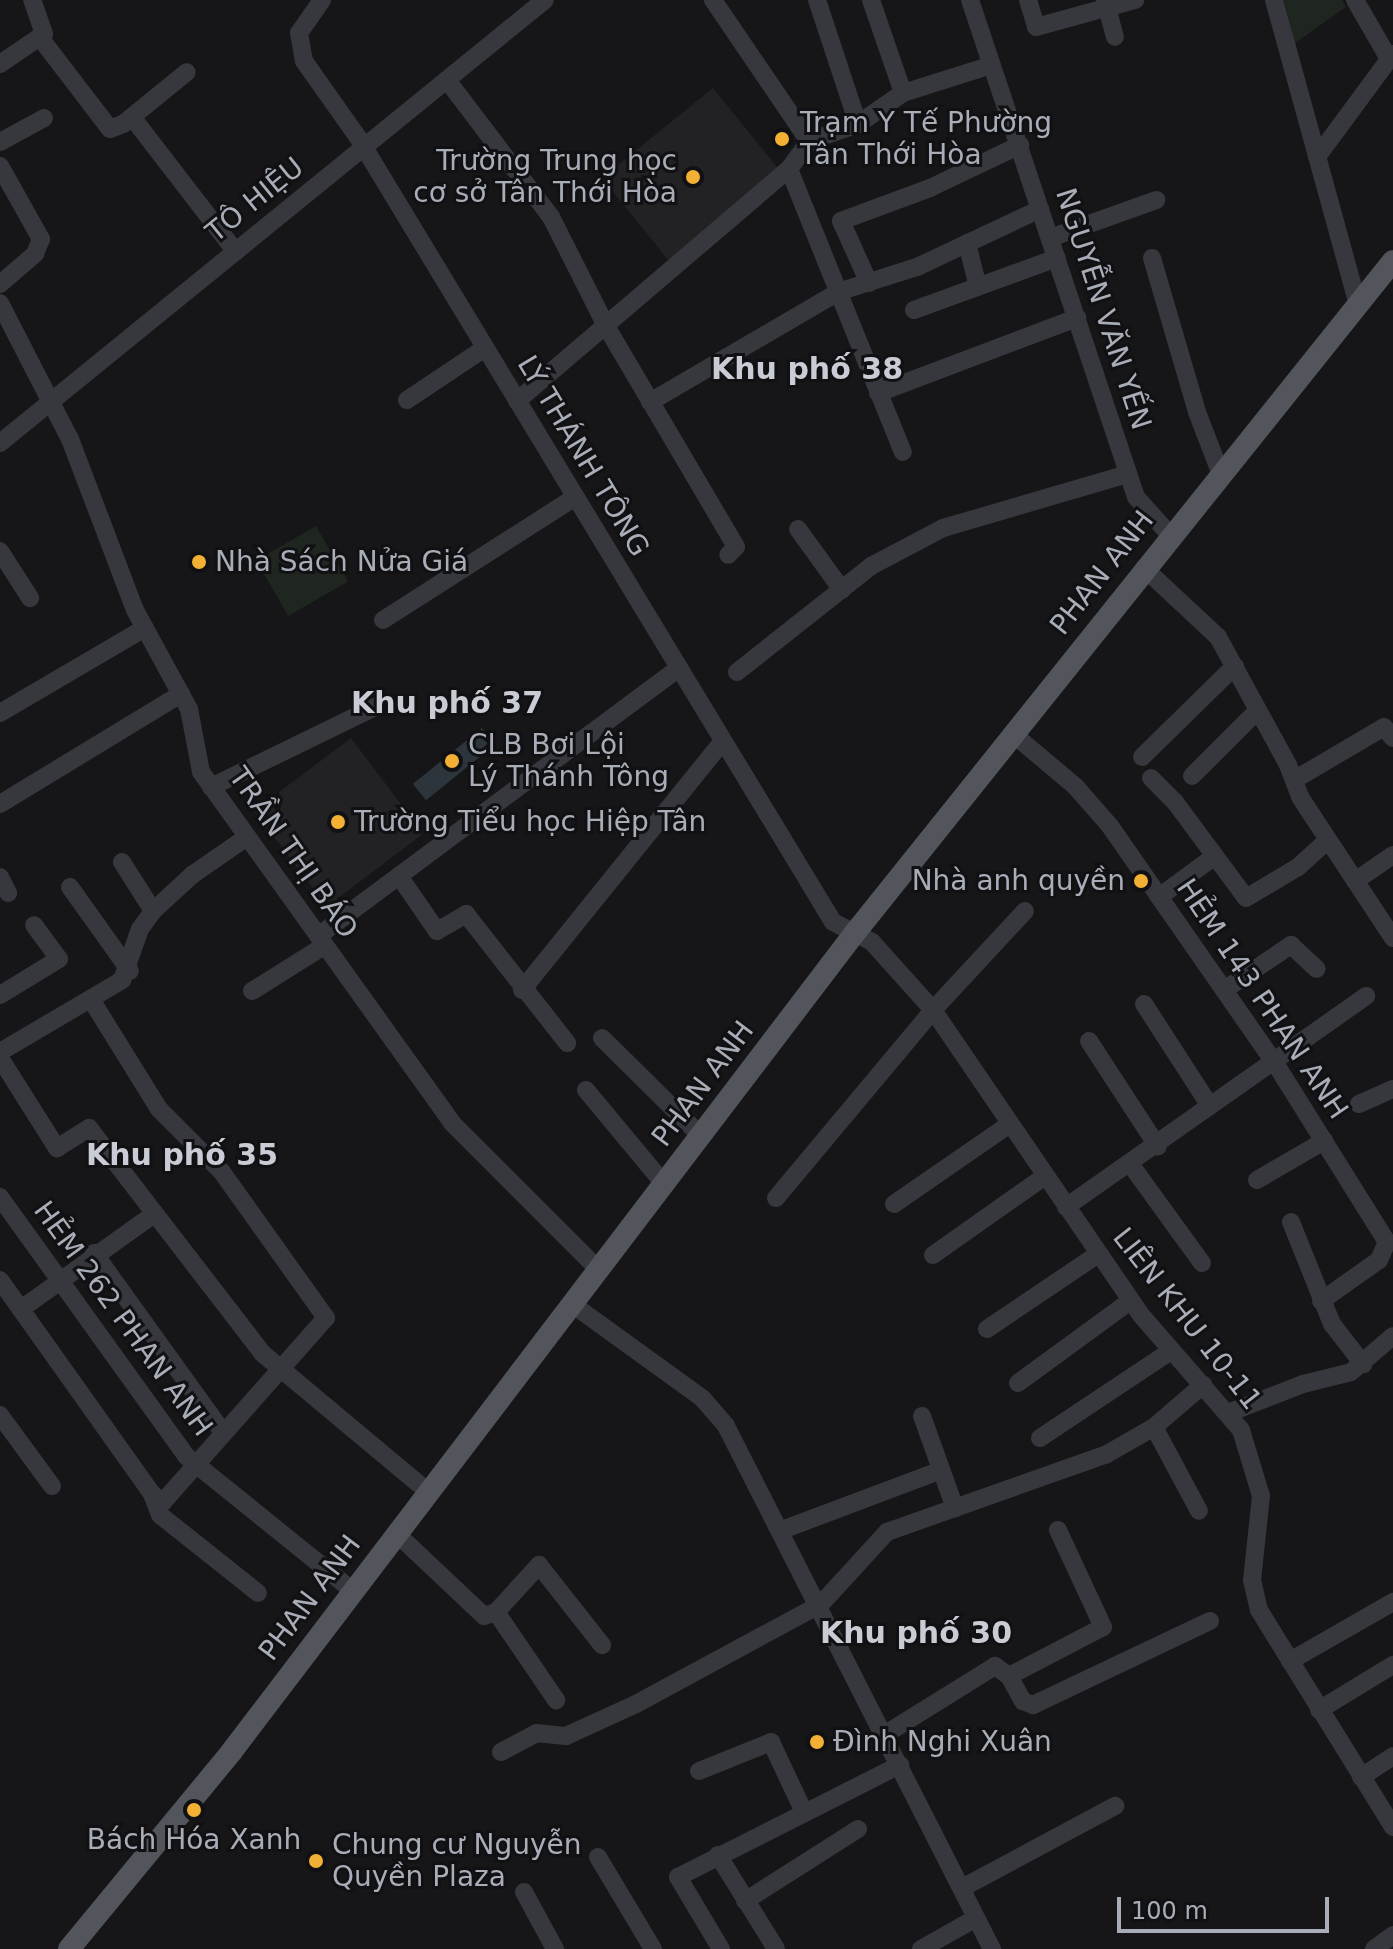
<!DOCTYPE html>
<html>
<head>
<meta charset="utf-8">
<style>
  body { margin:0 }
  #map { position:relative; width:1393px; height:1949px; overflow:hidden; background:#161618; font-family:"DejaVu Sans",sans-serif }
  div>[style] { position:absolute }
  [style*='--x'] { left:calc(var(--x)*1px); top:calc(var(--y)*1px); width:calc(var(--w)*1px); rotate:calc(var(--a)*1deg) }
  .built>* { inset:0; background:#222225; transform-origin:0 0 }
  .green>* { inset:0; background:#1e261f; transform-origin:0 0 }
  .water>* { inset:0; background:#2c353c; transform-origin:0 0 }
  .minor>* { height:18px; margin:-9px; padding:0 9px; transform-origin:9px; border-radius:9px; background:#37383d }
  .major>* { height:22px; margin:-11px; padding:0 11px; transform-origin:11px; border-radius:11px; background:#53555c }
  .dots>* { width:22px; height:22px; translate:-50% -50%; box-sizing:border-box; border:4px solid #111113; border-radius:50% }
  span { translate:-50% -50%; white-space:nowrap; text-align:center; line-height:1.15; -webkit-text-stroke:6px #111113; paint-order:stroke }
  .poi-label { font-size:28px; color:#a8adb8 }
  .left { translate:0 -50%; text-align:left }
  .right { translate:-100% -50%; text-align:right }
  .street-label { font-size:28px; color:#a8adb8 }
  .neighbourhood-label { font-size:30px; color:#c9ccd4; font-weight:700 }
  .scale { position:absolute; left:1117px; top:1897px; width:212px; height:36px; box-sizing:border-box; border:4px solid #a8adb8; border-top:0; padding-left:10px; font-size:24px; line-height:28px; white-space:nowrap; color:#a8adb8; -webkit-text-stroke:6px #111113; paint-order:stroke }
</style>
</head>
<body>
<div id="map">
  <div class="built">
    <i style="left:713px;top:88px;width:110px;height:143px;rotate:51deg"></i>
    <i style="left:351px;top:738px;width:120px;height:121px;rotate:53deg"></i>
  </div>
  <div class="green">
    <i style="clip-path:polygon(1284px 0,1342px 0,1346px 7px,1295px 43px)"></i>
    <i style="left:316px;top:526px;width:64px;height:69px;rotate:60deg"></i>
  </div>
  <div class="water">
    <i style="left:482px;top:728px;width:21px;height:89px;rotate:51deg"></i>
  </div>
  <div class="minor">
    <i style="--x:322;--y:0;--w:40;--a:124.9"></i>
    <i style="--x:299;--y:33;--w:28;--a:80"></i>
    <i style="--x:304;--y:61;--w:95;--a:54.8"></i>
    <i style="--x:359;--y:139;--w:915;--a:58.81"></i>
    <i style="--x:833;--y:922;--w:44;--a:27.1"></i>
    <i style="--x:872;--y:942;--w:91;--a:48.1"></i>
    <i style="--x:933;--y:1010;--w:369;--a:55.7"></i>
    <i style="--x:1141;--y:1315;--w:152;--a:49"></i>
    <i style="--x:1241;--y:1430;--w:69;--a:73.1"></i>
    <i style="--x:1261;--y:1496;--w:84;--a:96.1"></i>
    <i style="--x:1252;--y:1580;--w:31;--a:77"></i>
    <i style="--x:1259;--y:1610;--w:255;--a:58.3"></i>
    <i style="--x:713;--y:0;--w:171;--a:55.8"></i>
    <i style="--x:817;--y:0;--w:131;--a:71.7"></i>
    <i style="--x:871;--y:0;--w:98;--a:71"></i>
    <i style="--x:970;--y:0;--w:524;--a:71.53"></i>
    <i style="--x:1136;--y:497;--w:51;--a:48.2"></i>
    <i style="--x:1028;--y:0;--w:28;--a:73"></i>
    <i style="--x:1036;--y:27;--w:103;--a:-15.3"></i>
    <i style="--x:1105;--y:0;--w:38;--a:75"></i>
    <i style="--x:1274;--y:0;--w:317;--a:74.6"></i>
    <i style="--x:1355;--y:0;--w:68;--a:60"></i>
    <i style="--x:41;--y:39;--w:113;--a:52.5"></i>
    <i style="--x:110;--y:129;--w:14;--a:-21"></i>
    <i style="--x:123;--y:124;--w:82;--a:-39.1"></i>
    <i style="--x:0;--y:64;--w:53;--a:-34.3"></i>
    <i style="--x:44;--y:34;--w:36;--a:-109"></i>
    <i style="--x:447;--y:80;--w:172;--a:52.8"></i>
    <i style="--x:551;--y:217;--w:122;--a:63.2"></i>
    <i style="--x:606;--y:326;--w:256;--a:59.5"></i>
    <i style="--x:736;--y:547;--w:11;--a:135"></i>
    <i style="--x:132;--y:117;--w:170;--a:52.4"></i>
    <i style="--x:809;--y:141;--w:52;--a:-19.1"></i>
    <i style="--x:858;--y:124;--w:55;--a:-34.6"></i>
    <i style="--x:903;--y:93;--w:93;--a:-17.5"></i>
    <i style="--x:0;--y:142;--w:50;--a:-28.6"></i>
    <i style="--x:1317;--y:157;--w:128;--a:-53.6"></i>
    <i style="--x:0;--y:166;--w:84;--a:60.7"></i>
    <i style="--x:41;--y:239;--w:16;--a:112"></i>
    <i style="--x:35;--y:254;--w:46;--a:139.4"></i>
    <i style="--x:789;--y:169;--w:305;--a:68.1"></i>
    <i style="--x:1050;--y:238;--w:113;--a:-19.7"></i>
    <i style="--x:967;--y:243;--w:45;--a:76"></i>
    <i style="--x:1152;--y:258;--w:160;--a:73.7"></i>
    <i style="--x:1197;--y:412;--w:64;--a:69"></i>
    <i style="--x:869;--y:283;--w:68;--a:-114.3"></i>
    <i style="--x:841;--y:221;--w:95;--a:-20.3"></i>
    <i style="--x:930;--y:188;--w:100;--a:-25.5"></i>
    <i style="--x:0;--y:303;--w:153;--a:62.8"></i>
    <i style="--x:70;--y:439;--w:183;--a:69.2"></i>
    <i style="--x:135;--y:610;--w:113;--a:61.4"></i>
    <i style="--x:189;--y:709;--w:64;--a:79.2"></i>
    <i style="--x:201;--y:772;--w:432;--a:54.4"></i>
    <i style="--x:452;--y:1123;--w:209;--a:45"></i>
    <i style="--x:914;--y:310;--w:152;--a:-20"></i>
    <i style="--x:878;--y:393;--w:213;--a:-20.7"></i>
    <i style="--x:407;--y:400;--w:94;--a:-33.7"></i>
    <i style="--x:517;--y:401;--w:358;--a:-40.5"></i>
    <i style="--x:789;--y:169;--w:34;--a:-54"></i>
    <i style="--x:650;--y:402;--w:218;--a:-30.3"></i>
    <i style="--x:838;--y:292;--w:83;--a:-17.6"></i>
    <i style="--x:917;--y:267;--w:136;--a:-25.2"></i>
    <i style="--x:0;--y:443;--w:702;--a:-39.11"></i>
    <i style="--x:798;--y:529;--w:75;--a:54.2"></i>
    <i style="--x:0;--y:551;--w:56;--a:57.4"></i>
    <i style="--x:1144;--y:568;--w:101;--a:43"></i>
    <i style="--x:1218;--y:637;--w:146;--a:61.3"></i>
    <i style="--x:1288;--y:765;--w:34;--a:69"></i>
    <i style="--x:1300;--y:797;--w:169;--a:56.6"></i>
    <i style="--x:383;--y:620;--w:228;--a:-32.6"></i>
    <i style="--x:737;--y:672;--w:171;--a:-38.3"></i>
    <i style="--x:871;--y:566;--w:81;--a:-27.8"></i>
    <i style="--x:943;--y:528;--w:193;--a:-16.3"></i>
    <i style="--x:0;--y:713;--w:168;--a:-30.4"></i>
    <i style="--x:1013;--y:734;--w:81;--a:40"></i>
    <i style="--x:1075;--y:786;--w:53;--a:48.8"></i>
    <i style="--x:1110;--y:826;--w:289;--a:55.2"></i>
    <i style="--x:1275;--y:1063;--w:211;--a:58"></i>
    <i style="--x:1387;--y:1242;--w:20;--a:114"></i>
    <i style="--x:1379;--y:1260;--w:71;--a:144.7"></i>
    <i style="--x:1142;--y:757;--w:130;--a:-44.4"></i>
    <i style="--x:1192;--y:776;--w:93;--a:-45"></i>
    <i style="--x:1151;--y:778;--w:34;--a:45"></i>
    <i style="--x:1175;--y:802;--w:119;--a:53.5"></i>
    <i style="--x:1246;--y:898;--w:61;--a:-30.8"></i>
    <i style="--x:1298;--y:867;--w:40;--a:-42"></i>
    <i style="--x:1294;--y:780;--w:104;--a:-30.5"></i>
    <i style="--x:1384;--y:727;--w:14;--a:51"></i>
    <i style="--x:211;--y:787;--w:185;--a:-26"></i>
    <i style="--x:0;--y:804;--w:212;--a:-31.3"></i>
    <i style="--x:122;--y:862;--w:58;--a:57.7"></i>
    <i style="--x:399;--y:876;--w:67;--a:55.4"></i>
    <i style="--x:437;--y:931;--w:34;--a:-30"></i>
    <i style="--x:466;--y:914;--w:164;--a:51.9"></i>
    <i style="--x:0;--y:877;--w:18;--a:63"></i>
    <i style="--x:1355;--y:881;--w:46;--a:-34.4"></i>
    <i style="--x:70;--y:887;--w:103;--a:54.5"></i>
    <i style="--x:1159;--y:897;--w:66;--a:-36.3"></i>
    <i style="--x:318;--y:936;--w:450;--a:-36.6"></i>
    <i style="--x:522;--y:990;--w:320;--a:-51.1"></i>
    <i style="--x:1224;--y:990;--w:81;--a:-33.9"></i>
    <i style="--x:1291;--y:945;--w:35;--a:43"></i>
    <i style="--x:252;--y:991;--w:85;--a:-32"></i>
    <i style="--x:0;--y:995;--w:69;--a:-31.4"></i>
    <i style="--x:59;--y:959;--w:42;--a:-126.3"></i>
    <i style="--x:1144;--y:1004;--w:121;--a:57.1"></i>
    <i style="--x:602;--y:1038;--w:139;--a:44.7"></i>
    <i style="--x:1089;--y:1041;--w:126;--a:56.9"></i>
    <i style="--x:0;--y:1052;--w:142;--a:-30.5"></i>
    <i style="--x:122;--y:980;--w:54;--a:-70.6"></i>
    <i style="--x:140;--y:929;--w:22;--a:-54"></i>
    <i style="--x:153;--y:911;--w:53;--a:-42.7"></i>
    <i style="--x:192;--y:875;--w:67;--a:-34.6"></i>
    <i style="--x:0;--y:1058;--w:107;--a:57.7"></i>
    <i style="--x:57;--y:1148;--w:38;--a:-32"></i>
    <i style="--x:89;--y:1128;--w:284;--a:52.4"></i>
    <i style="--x:262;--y:1353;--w:217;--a:39.9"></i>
    <i style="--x:586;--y:1090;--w:122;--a:50.3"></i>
    <i style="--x:1359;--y:1104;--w:37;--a:-24"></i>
    <i style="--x:1131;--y:1165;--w:121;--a:54.1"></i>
    <i style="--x:1257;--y:1180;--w:78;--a:-30.2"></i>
    <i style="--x:0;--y:1197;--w:320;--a:54.3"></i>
    <i style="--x:187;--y:1457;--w:213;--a:38.9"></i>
    <i style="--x:776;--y:1198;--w:245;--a:-50.1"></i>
    <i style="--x:933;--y:1010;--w:135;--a:-47.1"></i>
    <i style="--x:894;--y:1204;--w:141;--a:-34.6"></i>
    <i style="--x:1066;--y:1207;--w:367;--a:-35.1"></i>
    <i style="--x:1291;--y:1222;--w:110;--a:68.1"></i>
    <i style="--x:1332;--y:1324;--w:51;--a:52.2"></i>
    <i style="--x:94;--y:1253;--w:219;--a:54.3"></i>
    <i style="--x:933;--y:1255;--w:137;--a:-35.2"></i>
    <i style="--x:0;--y:1280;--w:262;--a:54.6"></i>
    <i style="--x:152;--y:1494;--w:14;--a:36"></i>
    <i style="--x:163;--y:1502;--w:246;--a:-48.5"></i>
    <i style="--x:326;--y:1318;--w:179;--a:-125.5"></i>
    <i style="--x:222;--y:1172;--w:89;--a:-135"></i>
    <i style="--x:159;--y:1109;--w:127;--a:-121.8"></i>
    <i style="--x:572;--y:1304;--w:160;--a:35.9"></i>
    <i style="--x:702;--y:1398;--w:37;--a:49"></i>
    <i style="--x:726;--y:1426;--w:587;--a:63.04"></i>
    <i style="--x:21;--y:1309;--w:163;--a:-35.5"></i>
    <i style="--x:987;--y:1329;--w:134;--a:-34"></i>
    <i style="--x:1018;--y:1383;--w:139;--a:-36.2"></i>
    <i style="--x:1228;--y:1413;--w:80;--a:-21.1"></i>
    <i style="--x:1303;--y:1384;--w:49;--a:-14"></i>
    <i style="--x:1351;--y:1372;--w:55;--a:-40.6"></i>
    <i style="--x:0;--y:1415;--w:88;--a:53.8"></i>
    <i style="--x:922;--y:1416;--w:98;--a:70.3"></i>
    <i style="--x:1154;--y:1427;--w:95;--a:61.8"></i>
    <i style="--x:1040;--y:1438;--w:157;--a:-33.6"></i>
    <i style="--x:152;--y:1494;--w:22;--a:69"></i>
    <i style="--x:160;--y:1515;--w:125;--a:38.5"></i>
    <i style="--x:782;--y:1530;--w:168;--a:-20.6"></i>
    <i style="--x:396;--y:1533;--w:121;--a:43.3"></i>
    <i style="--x:484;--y:1616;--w:13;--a:-18"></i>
    <i style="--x:496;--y:1612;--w:64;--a:-47.5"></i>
    <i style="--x:539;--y:1565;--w:102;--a:51.8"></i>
    <i style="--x:496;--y:1612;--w:107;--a:55.7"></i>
    <i style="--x:1290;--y:1661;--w:119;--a:-29.8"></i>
    <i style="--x:1009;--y:1676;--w:29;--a:61"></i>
    <i style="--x:1023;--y:1701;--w:11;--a:22"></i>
    <i style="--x:1033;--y:1705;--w:196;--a:-25.4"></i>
    <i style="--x:1319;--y:1710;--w:87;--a:-31.3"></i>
    <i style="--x:884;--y:1735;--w:131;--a:-31.9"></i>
    <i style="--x:995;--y:1666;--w:17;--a:36"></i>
    <i style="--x:1009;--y:1676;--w:106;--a:-27.5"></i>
    <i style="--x:1103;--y:1627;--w:107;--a:-114.9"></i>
    <i style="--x:501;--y:1752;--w:40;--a:-28"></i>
    <i style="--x:536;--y:1733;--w:30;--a:6"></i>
    <i style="--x:566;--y:1736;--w:77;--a:-24.6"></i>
    <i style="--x:636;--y:1704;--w:210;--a:-28.4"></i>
    <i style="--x:821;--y:1604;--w:98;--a:-47.5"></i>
    <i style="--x:887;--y:1532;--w:233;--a:-19.5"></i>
    <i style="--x:1107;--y:1454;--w:54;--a:-29.9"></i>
    <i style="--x:1154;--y:1427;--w:65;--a:-40.6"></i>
    <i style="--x:699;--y:1771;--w:78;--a:-21.9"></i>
    <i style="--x:771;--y:1742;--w:77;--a:64.8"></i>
    <i style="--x:1361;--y:1777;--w:38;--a:-33"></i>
    <i style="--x:718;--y:1855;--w:110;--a:58.3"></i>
    <i style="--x:598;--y:1857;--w:107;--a:59.1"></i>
    <i style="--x:962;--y:1888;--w:174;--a:-28.2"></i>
    <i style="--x:524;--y:1892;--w:65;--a:61.5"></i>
    <i style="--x:745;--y:1901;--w:134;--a:-32.5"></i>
    <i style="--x:721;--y:1949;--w:84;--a:-120.8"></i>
    <i style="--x:678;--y:1877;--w:249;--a:-26.8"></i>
    <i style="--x:921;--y:1949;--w:63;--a:-29.4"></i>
    <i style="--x:1374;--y:1949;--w:24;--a:-36"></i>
  </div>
  <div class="major">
    <i style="--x:69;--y:1949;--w:256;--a:-50.5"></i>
    <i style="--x:232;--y:1751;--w:1027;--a:-52.72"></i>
    <i style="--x:854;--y:934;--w:862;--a:-51.31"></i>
  </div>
  <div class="dots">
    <i style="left:782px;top:139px;background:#f2b134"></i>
    <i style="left:693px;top:177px;background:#f2b134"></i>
    <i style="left:199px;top:562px;background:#f2b134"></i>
    <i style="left:452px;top:761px;background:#f2b134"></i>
    <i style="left:338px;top:822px;background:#f2b134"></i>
    <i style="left:1141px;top:881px;background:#f2b134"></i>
    <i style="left:817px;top:1742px;background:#f2b134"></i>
    <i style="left:194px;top:1810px;background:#f2b134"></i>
    <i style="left:316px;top:1861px;background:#f2b134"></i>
  </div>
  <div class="poi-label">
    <span class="left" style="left:800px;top:139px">Trạm Y Tế Phường<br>Tân Thới Hòa</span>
    <span class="right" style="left:677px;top:177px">Trường Trung học<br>cơ sở Tân Thới Hòa</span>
    <span class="left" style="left:215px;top:562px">Nhà Sách Nửa Giá</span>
    <span class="left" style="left:468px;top:761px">CLB Bơi Lội<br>Lý Thánh Tông</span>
    <span class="left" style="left:354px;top:822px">Trường Tiểu học Hiệp Tân</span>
    <span class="right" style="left:1125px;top:881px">Nhà anh quyền</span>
    <span class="left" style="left:833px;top:1742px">Đình Nghi Xuân</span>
    <span style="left:194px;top:1840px">Bách Hóa Xanh</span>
    <span class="left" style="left:332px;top:1861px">Chung cư Nguyễn<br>Quyền Plaza</span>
  </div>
  <div class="street-label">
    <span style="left:255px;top:200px;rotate:-39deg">TÔ HIỆU</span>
    <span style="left:1103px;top:309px;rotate:72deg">NGUYỄN VĂN YẾN</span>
    <span style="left:583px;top:456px;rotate:59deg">LÝ THÁNH TÔNG</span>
    <span style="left:1102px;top:573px;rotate:-52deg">PHAN ANH</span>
    <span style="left:293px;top:853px;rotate:55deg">TRẦN THỊ BÁO</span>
    <span style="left:1262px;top:999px;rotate:56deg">HẺM 143 PHAN ANH</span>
    <span style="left:703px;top:1084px;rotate:-53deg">PHAN ANH</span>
    <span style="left:123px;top:1319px;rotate:54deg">HẺM 262 PHAN ANH</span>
    <span style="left:1187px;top:1319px;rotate:52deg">LIÊN KHU 10-11</span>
    <span style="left:310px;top:1598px;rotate:-53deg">PHAN ANH</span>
  </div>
  <div class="neighbourhood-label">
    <span style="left:807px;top:369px">Khu phố 38</span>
    <span style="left:447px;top:703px">Khu phố 37</span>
    <span style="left:182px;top:1155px">Khu phố 35</span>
    <span style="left:916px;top:1633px">Khu phố 30</span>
  </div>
  <div class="scale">100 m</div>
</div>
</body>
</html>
